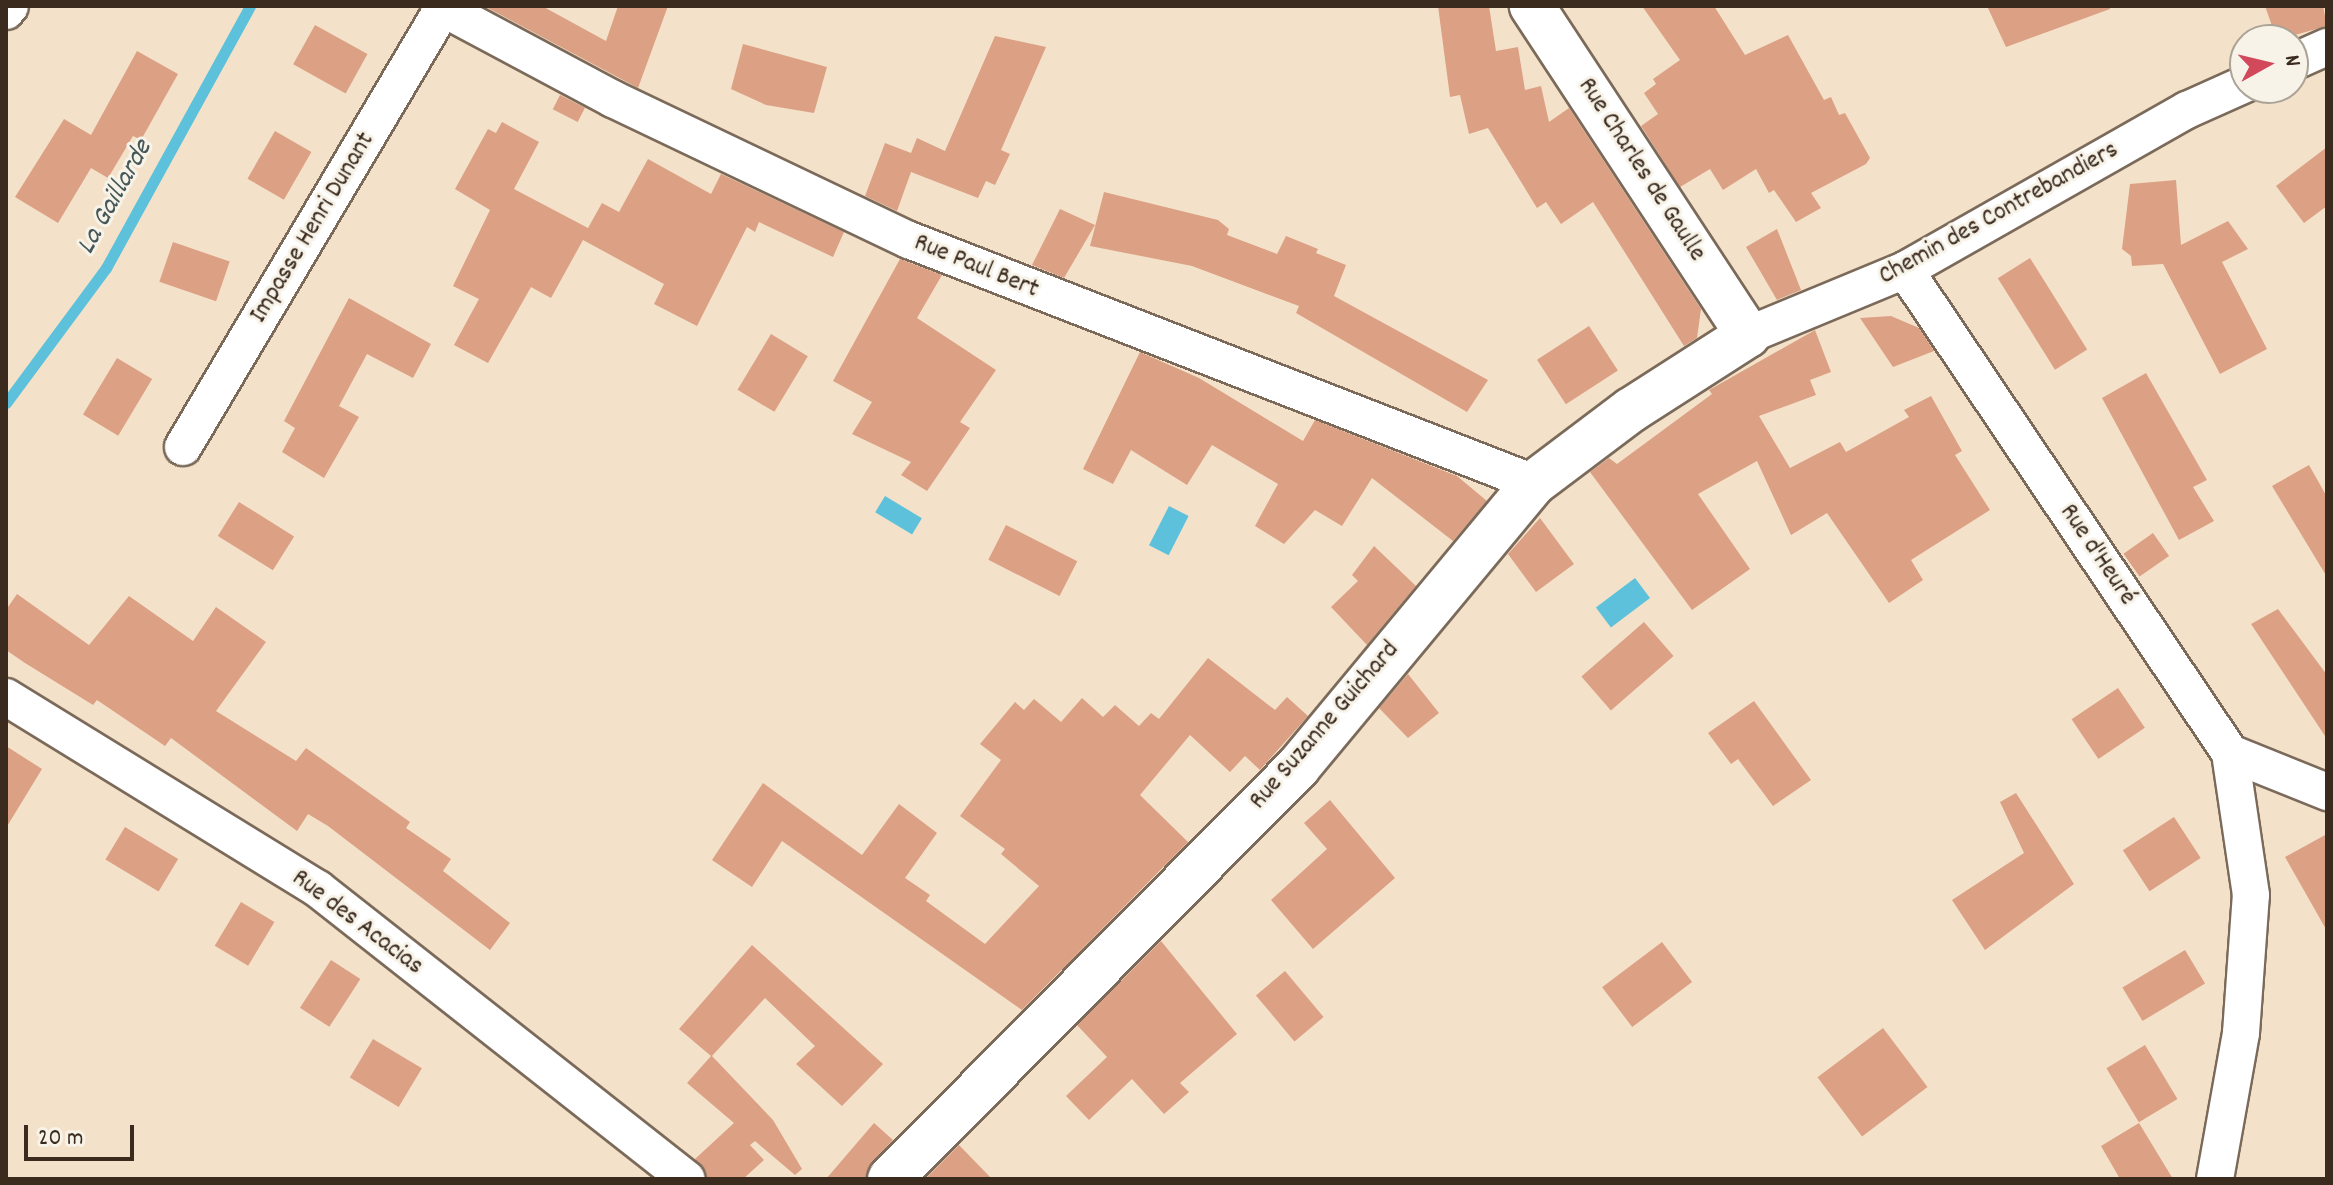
<!DOCTYPE html>
<html>
<head>
<meta charset="utf-8">
<style>
  body { margin:0 }
  #map { position:relative; width:2333px; height:1185px; overflow:hidden; background:#f3e2c9; font-family:Dekko,sans-serif }
  div>[style] { position:absolute }
  [style*='--x'] { left:calc(var(--x)*1px); top:calc(var(--y)*1px); width:calc(var(--w)*1px); rotate:calc(var(--a)*1deg) }
  .water>* { inset:0; background:#5dc1db; transform-origin:0 0 }
  .stream>* { height:11px; margin:-5.5px; padding:0 5.5px; transform-origin:5.5px; border-radius:5.5px; background:#5dc1db }
  .building>* { inset:0; background:#dca084; transform-origin:0 0 }
  .roads { filter:drop-shadow(2px 0 #7b6a5a) drop-shadow(-2px 0 #7b6a5a) drop-shadow(0 2px #7b6a5a) drop-shadow(0 -2px #7b6a5a) }
  .minor>* { height:36px; margin:-18px; padding:0 18px; transform-origin:18px; border-radius:18px; background:#fff }
  .tertiary>* { height:44px; margin:-22px; padding:0 22px; transform-origin:22px; border-radius:22px; background:#fff }
  span { translate:-50% -50%; white-space:nowrap; text-align:center; line-height:1.15; -webkit-text-stroke:6px #f7f3e8; paint-order:stroke }
  .street-label { font-size:26px; color:#3b2a1e }
  .water-label { font-size:28px; color:#455757; font-style:italic }
  .frame { position:absolute; inset:0; border:8px solid #3b2a1e; pointer-events:none }
  .north { position:absolute; left:2229px; top:24px; width:80px; height:80px; box-sizing:border-box; background:#f7f3e8; border:2px solid #aca397; border-radius:50%; rotate:82deg; font-size:22px; font-weight:700; line-height:32px; text-align:center; color:#3b2a1e }
  .north::after { content:''; display:block; margin:auto; width:28px; height:36px; background:#d1495b; clip-path:polygon(50% 0,100% 100%,50% 72%,0 100%) }
  .scale { position:absolute; left:24px; top:1125px; width:110px; height:36px; box-sizing:border-box; border:4px solid #3b2a1e; border-top:0; padding-left:10px; font-size:24px; line-height:28px; white-space:nowrap; color:#3b2a1e; -webkit-text-stroke:6px #f7f3e8; paint-order:stroke }
</style>
</head>
<body>
<div id="map">
  <div class="water">
    <i style="left:885px;top:496px;width:43px;height:19px;rotate:31deg"></i>
    <i style="left:1169px;top:506px;width:22px;height:44px;rotate:27deg"></i>
    <i style="left:1635px;top:578px;width:25px;height:49px;rotate:53deg"></i>
  </div>
  <div class="stream">
    <i style="--x:6;--y:403;--w:168;--a:-53.5"></i>
    <i style="--x:106;--y:268;--w:299;--a:-61.2"></i>
  </div>
  <div class="building">
    <i style="clip-path:polygon(484px 6px,542px 6px,606px 41px,618px 6px,668px 6px,638px 88px)"></i>
    <i style="clip-path:polygon(1438px 6px,1489px 6px,1496px 51px,1518px 47px,1525px 90px,1541px 86px,1549px 122px,1569px 108px,1701px 309px,1697px 338px,1684px 346px,1593px 202px,1561px 224px,1546px 202px,1537px 208px,1488px 128px,1469px 134px,1460px 95px,1450px 97px)"></i>
    <i style="clip-path:polygon(1642px 6px,1714px 6px,1745px 55px,1788px 35px,1824px 100px,1831px 97px,1839px 115px,1845px 113px,1870px 158px,1866px 164px,1811px 193px,1821px 208px,1796px 222px,1774px 190px,1769px 193px,1756px 169px,1723px 190px,1710px 169px,1680px 187px,1641px 126px,1658px 114px,1644px 93px,1656px 84px,1653px 79px,1680px 60px)"></i>
    <i style="clip-path:polygon(1987px 6px,2110px 6px,2110px 9px,2006px 47px)"></i>
    <i style="clip-path:polygon(2265px 6px,2323px 6px,2327px 26px,2277px 40px)"></i>
    <i style="left:315px;top:25px;width:60px;height:45px;rotate:29deg"></i>
    <i style="clip-path:polygon(995px 36px,1046px 47px,1001px 150px,1010px 154px,995px 185px,986px 181px,978px 198px,911px 172px,897px 211px,865px 196px,885px 143px,911px 153px,917px 138px,945px 151px)"></i>
    <i style="clip-path:polygon(743px 44px,827px 67px,814px 113px,766px 105px,731px 89px)"></i>
    <i style="clip-path:polygon(137px 51px,178px 74px,141px 140px,133px 136px,108px 178px,91px 168px,58px 223px,15px 197px,64px 119px,91px 135px)"></i>
    <i style="left:560px;top:95px;width:28px;height:16px;rotate:27deg"></i>
    <i style="clip-path:polygon(502px 122px,539px 142px,514px 189px,588px 228px,602px 203px,619px 212px,648px 159px,711px 194px,721px 174px,844px 232px,833px 257px,759px 222px,755px 232px,747px 227px,697px 326px,654px 304px,664px 284px,583px 240px,551px 298px,531px 287px,488px 363px,454px 345px,479px 299px,453px 286px,490px 210px,455px 189px,488px 129px,496px 133px)"></i>
    <i style="left:275px;top:131px;width:42px;height:55px;rotate:30deg"></i>
    <i style="clip-path:polygon(2327px 147px,2327px 206px,2304px 223px,2276px 186px)"></i>
    <i style="clip-path:polygon(2176px 180px,2181px 245px,2228px 221px,2248px 249px,2222px 262px,2267px 349px,2220px 374px,2163px 264px,2132px 266px,2131px 256px,2122px 249px,2130px 184px)"></i>
    <i style="clip-path:polygon(1104px 192px,1218px 220px,1229px 229px,1227px 235px,1277px 254px,1286px 236px,1318px 249px,1316px 253px,1346px 265px,1334px 296px,1488px 380px,1467px 412px,1296px 313px,1299px 306px,1192px 266px,1090px 246px)"></i>
    <i style="clip-path:polygon(1060px 209px,1095px 225px,1064px 278px,1032px 265px)"></i>
    <i style="clip-path:polygon(1777px 229px,1801px 290px,1777px 300px,1746px 247px)"></i>
    <i style="left:173px;top:242px;width:60px;height:42px;rotate:19deg"></i>
    <i style="left:2030px;top:258px;width:108px;height:38px;rotate:58deg"></i>
    <i style="clip-path:polygon(900px 259px,942px 275px,917px 318px,996px 370px,960px 422px,970px 428px,927px 491px,901px 475px,911px 462px,852px 434px,872px 402px,833px 381px)"></i>
    <i style="clip-path:polygon(349px 298px,431px 344px,413px 378px,367px 354px,339px 406px,359px 417px,324px 478px,282px 452px,295px 428px,284px 421px)"></i>
    <i style="clip-path:polygon(1891px 316px,1919px 328px,1934px 351px,1893px 367px,1860px 318px)"></i>
    <i style="left:1589px;top:326px;width:53px;height:62px;rotate:57deg"></i>
    <i style="clip-path:polygon(1815px 330px,1831px 372px,1810px 380px,1816px 395px,1759px 416px,1790px 468px,1840px 442px,1846px 452px,1909px 417px,1904px 410px,1931px 396px,1962px 451px,1955px 455px,1990px 510px,1911px 560px,1923px 580px,1889px 603px,1827px 513px,1791px 535px,1757px 461px,1698px 494px,1750px 569px,1692px 610px,1590px 472px,1609px 458px,1617px 464px,1712px 394px,1709px 390px)"></i>
    <i style="left:771px;top:334px;width:43px;height:65px;rotate:31deg"></i>
    <i style="clip-path:polygon(1140px 352px,1199px 378px,1303px 441px,1315px 420px,1457px 476px,1487px 501px,1453px 541px,1372px 478px,1342px 526px,1315px 510px,1284px 544px,1255px 526px,1278px 484px,1212px 445px,1187px 485px,1131px 450px,1113px 484px,1083px 469px)"></i>
    <i style="left:117px;top:358px;width:41px;height:66px;rotate:31deg"></i>
    <i style="clip-path:polygon(2146px 373px,2207px 480px,2193px 487px,2214px 521px,2179px 540px,2102px 398px)"></i>
    <i style="clip-path:polygon(2309px 465px,2327px 497px,2327px 577px,2272px 486px)"></i>
    <i style="left:239px;top:502px;width:65px;height:40px;rotate:32deg"></i>
    <i style="clip-path:polygon(1540px 518px,1574px 564px,1536px 592px,1508px 554px)"></i>
    <i style="left:1006px;top:525px;width:80px;height:39px;rotate:27deg"></i>
    <i style="left:2153px;top:533px;width:28px;height:36px;rotate:55deg"></i>
    <i style="clip-path:polygon(1374px 546px,1416px 586px,1367px 645px,1331px 607px,1358px 581px,1352px 575px)"></i>
    <i style="clip-path:polygon(17px 594px,89px 645px,129px 596px,193px 641px,216px 607px,266px 642px,216px 711px,296px 761px,306px 748px,410px 822px,406px 828px,451px 859px,443px 871px,510px 923px,490px 950px,328px 826px,308px 814px,297px 831px,171px 738px,165px 746px,97px 700px,93px 705px,25px 663px,6px 650px,6px 610px)"></i>
    <i style="clip-path:polygon(2278px 609px,2327px 675px,2327px 739px,2251px 624px)"></i>
    <i style="left:1644px;top:622px;width:45px;height:83px;rotate:49deg"></i>
    <i style="clip-path:polygon(1208px 658px,1275px 710px,1287px 697px,1308px 716px,1260px 770px,1245px 756px,1230px 772px,1190px 735px,1140px 795px,1188px 842px,1022px 1010px,782px 841px,752px 887px,712px 860px,763px 783px,862px 855px,899px 804px,937px 833px,905px 878px,930px 895px,926px 901px,985px 944px,1039px 886px,1001px 854px,1005px 849px,960px 816px,1001px 760px,980px 744px,1015px 702px,1024px 710px,1034px 699px,1061px 722px,1082px 698px,1103px 717px,1115px 705px,1139px 726px,1151px 713px,1159px 719px)"></i>
    <i style="clip-path:polygon(1408px 674px,1439px 713px,1408px 738px,1379px 708px)"></i>
    <i style="left:2118px;top:688px;width:48px;height:56px;rotate:56deg"></i>
    <i style="clip-path:polygon(1754px 701px,1811px 780px,1773px 806px,1738px 759px,1731px 764px,1708px 733px)"></i>
    <i style="clip-path:polygon(6px 746px,42px 769px,6px 828px)"></i>
    <i style="clip-path:polygon(2016px 793px,2074px 884px,1985px 950px,1952px 900px,2024px 853px,2000px 802px)"></i>
    <i style="clip-path:polygon(1330px 800px,1395px 878px,1313px 949px,1271px 900px,1327px 849px,1304px 823px)"></i>
    <i style="left:2174px;top:817px;width:49px;height:61px;rotate:57deg"></i>
    <i style="left:125px;top:827px;width:62px;height:38px;rotate:31deg"></i>
    <i style="clip-path:polygon(2327px 834px,2327px 931px,2285px 857px)"></i>
    <i style="left:241px;top:902px;width:39px;height:51px;rotate:31deg"></i>
    <i style="clip-path:polygon(1161px 941px,1237px 1034px,1180px 1083px,1189px 1092px,1164px 1114px,1132px 1079px,1089px 1120px,1066px 1096px,1107px 1057px,1077px 1025px)"></i>
    <i style="left:1662px;top:942px;width:50px;height:75px;rotate:53deg"></i>
    <i style="clip-path:polygon(752px 945px,883px 1064px,842px 1106px,796px 1064px,815px 1046px,765px 998px,712px 1056px,773px 1120px,802px 1169px,795px 1175px,755px 1141px,750px 1145px,764px 1160px,743px 1179px,707px 1179px,695px 1159px,734px 1123px,687px 1083px,711px 1056px,679px 1029px)"></i>
    <i style="left:2185px;top:950px;width:39px;height:73px;rotate:59deg"></i>
    <i style="left:331px;top:960px;width:35px;height:57px;rotate:33deg"></i>
    <i style="left:1285px;top:971px;width:60px;height:38px;rotate:50deg"></i>
    <i style="left:1883px;top:1028px;width:74px;height:82px;rotate:53deg"></i>
    <i style="left:373px;top:1039px;width:57px;height:45px;rotate:31deg"></i>
    <i style="left:2145px;top:1045px;width:63px;height:45px;rotate:59deg"></i>
    <i style="clip-path:polygon(874px 1123px,893px 1140px,872px 1162px,866px 1179px,826px 1179px)"></i>
    <i style="clip-path:polygon(2139px 1123px,2173px 1179px,2120px 1179px,2101px 1146px)"></i>
    <i style="clip-path:polygon(959px 1145px,992px 1179px,925px 1179px)"></i>
  </div>
  <div class="roads">
    <div class="minor">
      <i style="--x:439;--y:6;--w:197;--a:28.1"></i>
      <i style="--x:613;--y:99;--w:328;--a:25.5"></i>
      <i style="--x:909;--y:240;--w:671;--a:21.25"></i>
      <i style="--x:6;--y:11;--w:6;--a:-51"></i>
      <i style="--x:2293;--y:62;--w:37;--a:-24"></i>
      <i style="--x:1905;--y:270;--w:582;--a:56.06"></i>
      <i style="--x:2230;--y:753;--w:105;--a:21.9"></i>
      <i style="--x:1748;--y:335;--w:170;--a:-22.5"></i>
      <i style="--x:1905;--y:270;--w:324;--a:-29.6"></i>
      <i style="--x:2187;--y:110;--w:64;--a:-24.1"></i>
      <i style="--x:183;--y:447;--w:510;--a:-59.36"></i>
      <i style="--x:6;--y:697;--w:366;--a:31.6"></i>
      <i style="--x:318;--y:889;--w:469;--a:38.2"></i>
      <i style="--x:2215;--y:1179;--w:148;--a:-79.9"></i>
      <i style="--x:2241;--y:1033;--w:138;--a:-85.9"></i>
      <i style="--x:2251;--y:895;--w:144;--a:-98.4"></i>
    </div>
    <div class="tertiary">
      <i style="--x:890;--y:1179;--w:580;--a:-45.28"></i>
      <i style="--x:1298;--y:767;--w:369;--a:-50.3"></i>
      <i style="--x:1534;--y:483;--w:121;--a:-37"></i>
      <i style="--x:1631;--y:410;--w:139;--a:-32.7"></i>
      <i style="--x:1748;--y:335;--w:394;--a:-123.3"></i>
    </div>
  </div>
  <div class="street-label">
    <span style="left:1641px;top:170px;rotate:57deg">Rue Charles de Gaulle</span>
    <span style="left:1999px;top:214px;rotate:-29deg">Chemin des Contrebandiers</span>
    <span style="left:313px;top:228px;rotate:-59deg">Impasse Henri Dunant</span>
    <span style="left:976px;top:267px;rotate:22deg">Rue Paul Bert</span>
    <span style="left:2097px;top:555px;rotate:56deg">Rue d'Heuré</span>
    <span style="left:1325px;top:726px;rotate:-49deg">Rue Suzanne Guichard</span>
    <span style="left:357px;top:923px;rotate:37deg">Rue des Acacias</span>
  </div>
  <div class="water-label">
    <span style="left:116px;top:198px;rotate:-61deg">La Gaillarde</span>
  </div>
  <div class="frame"></div>
  <div class="north">N</div>
  <div class="scale">20 m</div>
</div>
</body>
</html>
